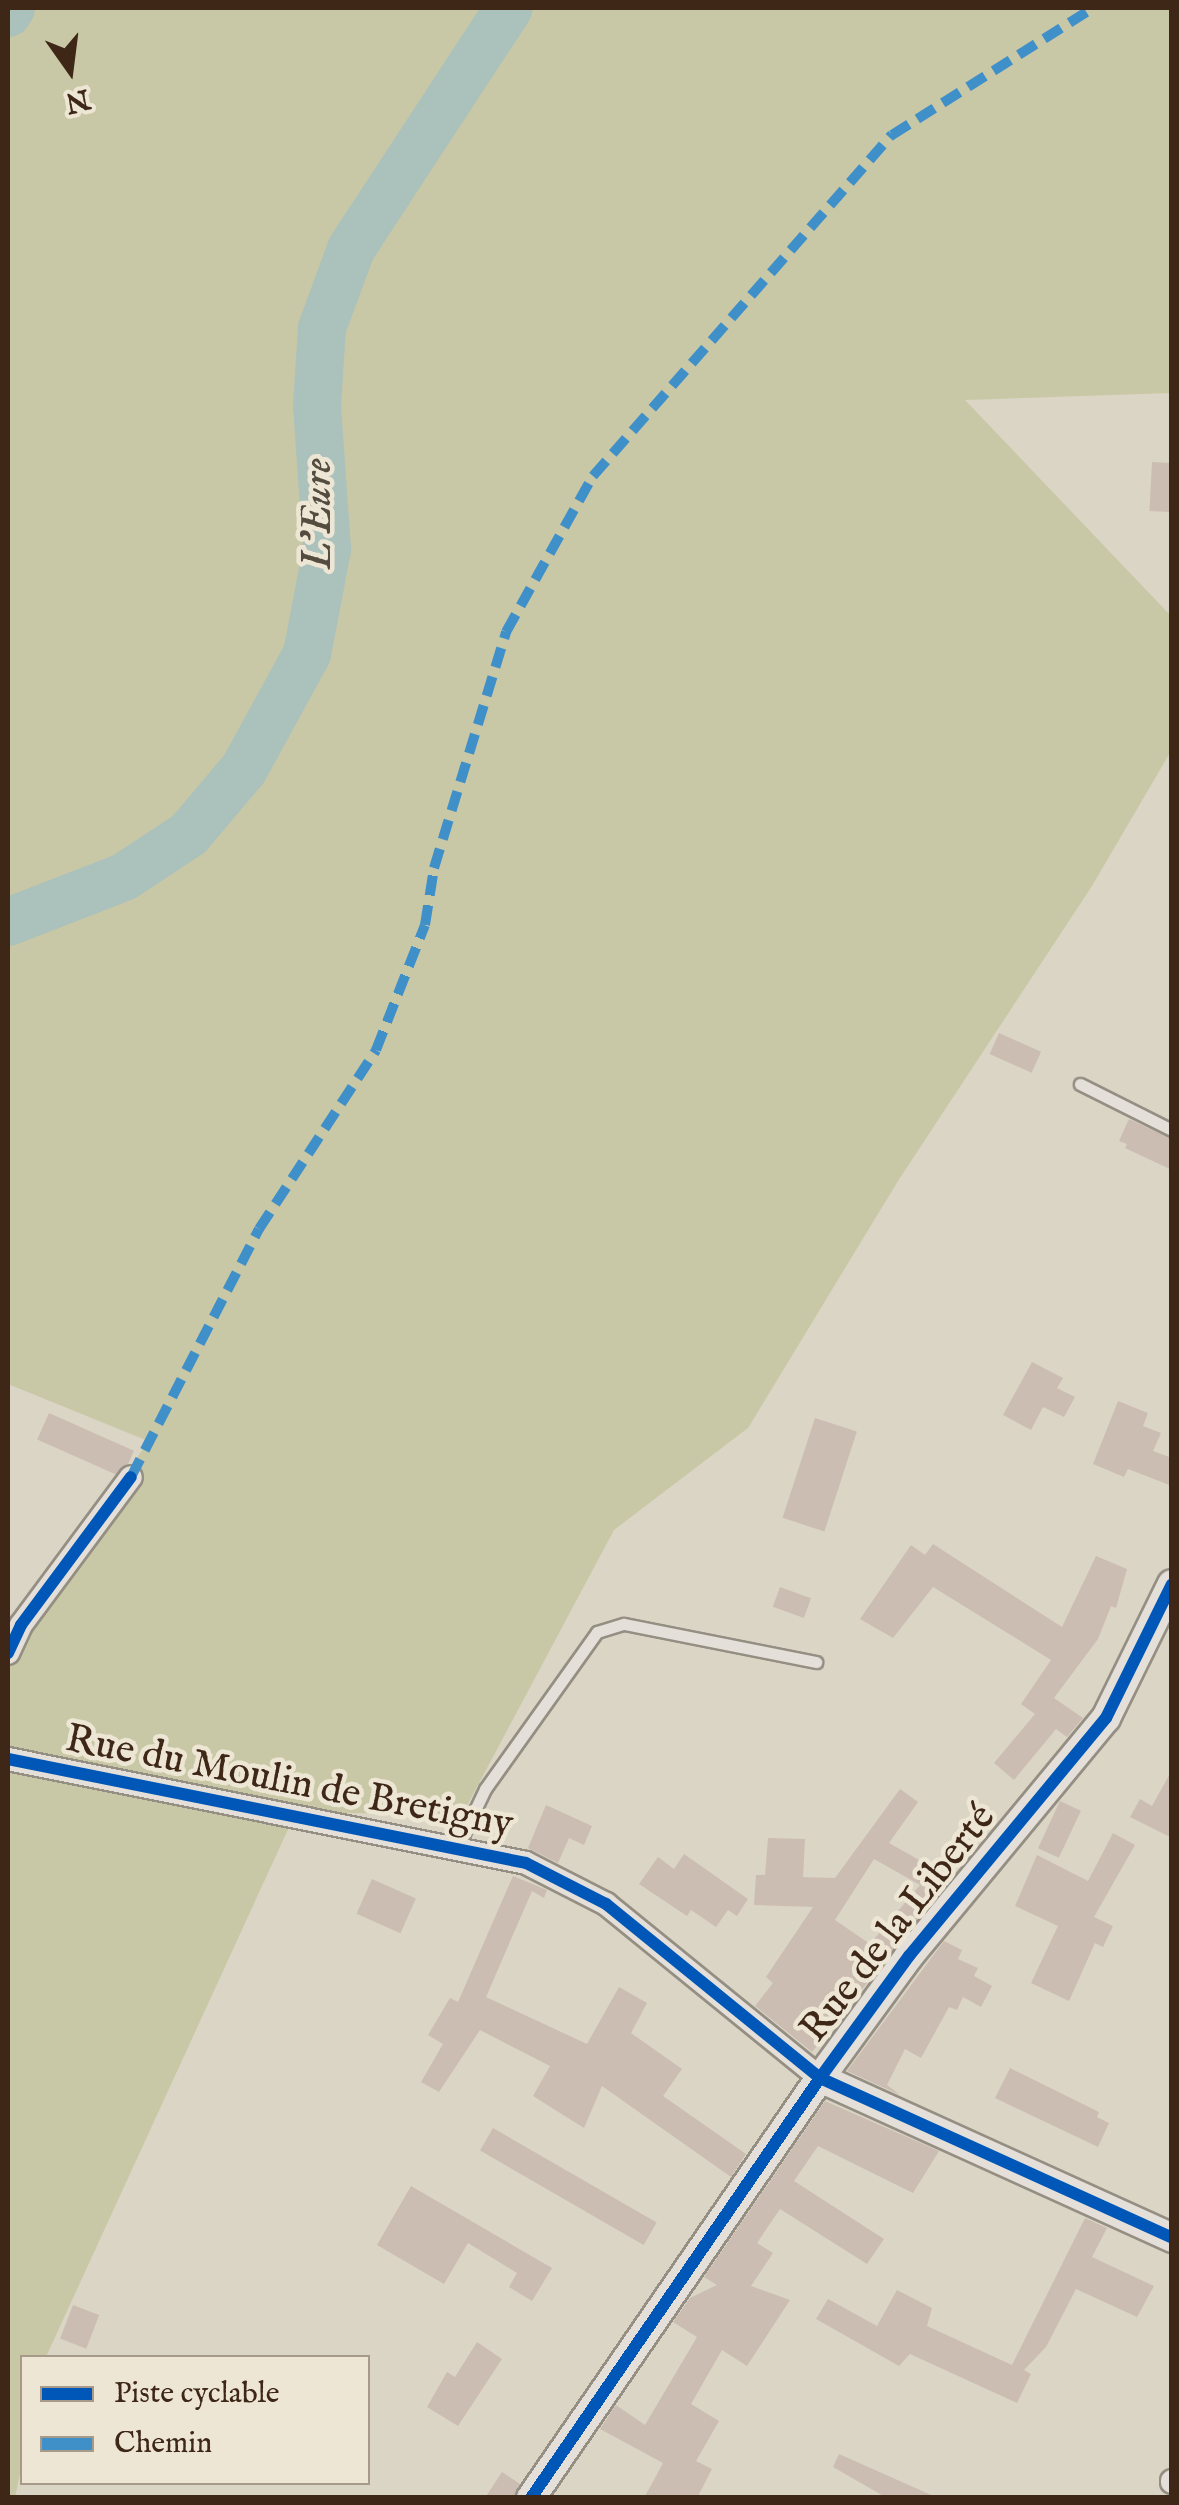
<!DOCTYPE html>
<html>
<head>
<meta charset="utf-8">
<style>
  body { margin:0 }
  #map { position:relative; width:1179px; height:2505px; overflow:hidden; background:#dbd5c5; font-family:"IM FELL English",serif }
  div>[style] { position:absolute }
  [style*='--x'] { left:calc(var(--x)*1px); top:calc(var(--y)*1px); width:calc(var(--w)*1px); rotate:calc(var(--a)*1deg) }
  .green>* { inset:0; background:#c9c8a6 }
  .river>* { height:48px; margin:-24px; padding:0 24px; transform-origin:24px; border-radius:24px; background:#abc1bb }
  .building>* { inset:0; background:#ccbdb2; transform-origin:0 0 }
  .roads { filter:drop-shadow(2px 0 #948e83) drop-shadow(-2px 0 #948e83) drop-shadow(0 2px #948e83) drop-shadow(0 -2px #948e83) }
  .service>* { height:11px; margin:-5.5px; padding:0 5.5px; transform-origin:5.5px; border-radius:5.5px; background:#e4e0d9 }
  .minor>* { height:22px; margin:-11px; padding:0 11px; transform-origin:11px; border-radius:11px; background:#e4e0d9 }
  .tertiary>* { height:28px; margin:-14px; padding:0 14px; transform-origin:14px; border-radius:14px; background:#e4e0d9 }
  .quiet>* { height:10px; margin-top:-5px; transform-origin:0; background:repeating-linear-gradient(90deg,#3f8fc9 0 20px,transparent 0 30px) }
  .cycleway>* { height:12px; margin:-6px; padding:0 6px; transform-origin:6px; border-radius:6px; background:#0057b8 }
  span { translate:-50% -50%; white-space:nowrap; text-align:center; line-height:1.15; -webkit-text-stroke:9px #ede6d4; paint-order:stroke }
  .street-label { font-size:40px; color:#3e2717 }
  .water-label { font-size:42px; color:#544c3f; font-style:italic }
  .frame { position:absolute; inset:0; border:10px solid #3e2717; pointer-events:none }
  .legend { position:absolute; left:20px; top:2355px; width:350px; height:130px; box-sizing:border-box; background:#ede6d4; border:2px solid #a79a88; margin:0; padding:12px 18px; list-style:none; font-size:30px; color:#3e2717 }
  .legend li { display:flex; align-items:center; gap:20px; height:50px }
  .legend b { width:50px; border:2px solid #a79a88 }
  .north { position:absolute; left:20px; top:20px; width:100px; height:100px; -webkit-text-stroke:8px #ede6d4; paint-order:stroke; rotate:166deg; font-size:28px; font-weight:700; line-height:40px; text-align:center; color:#3e2717 }
  .north::after { content:''; display:block; margin:auto; width:35px; height:45px; background:#3e2717; clip-path:polygon(50% 0,100% 100%,50% 72%,0 100%) }
</style>
</head>
<body>
<div id="map">
  <div class="green">
    <i style="clip-path:polygon(8px 8px,1171px 8px,1171px 393px,965px 400px,1171px 616px,1171px 751px,1092px 886px,898px 1181px,748px 1428px,614px 1530px,462px 1815px,296px 1812px,46px 2357px,22px 2358px,22px 2465px,15px 2497px,8px 2498px,8px 1673px,14px 1649px,148px 1441px,8px 1384px)"></i>
  </div>
  <div class="river">
    <i style="--x:8;--y:13;--w:6;--a:-59"></i>
    <i style="--x:8;--y:922;--w:124;--a:-21.2"></i>
    <i style="--x:124;--y:877;--w:78;--a:-33.5"></i>
    <i style="--x:189;--y:834;--w:85;--a:-49.8"></i>
    <i style="--x:244;--y:769;--w:131;--a:-61.3"></i>
    <i style="--x:307;--y:654;--w:107;--a:-79.2"></i>
    <i style="--x:327;--y:549;--w:144;--a:-94"></i>
    <i style="--x:317;--y:405;--w:77;--a:-86.3"></i>
    <i style="--x:322;--y:328;--w:84;--a:-69.8"></i>
    <i style="--x:351;--y:249;--w:288;--a:-56.8"></i>
  </div>
  <div class="building">
    <i style="left:1152px;top:462px;width:20px;height:49px;rotate:3deg"></i>
    <i style="left:999px;top:1033px;width:46px;height:23px;rotate:24deg"></i>
    <i style="clip-path:polygon(1129px 1119px,1172px 1139px,1172px 1170px,1125px 1148px,1127px 1144px,1119px 1141px)"></i>
    <i style="clip-path:polygon(1032px 1362px,1063px 1378px,1057px 1388px,1075px 1397px,1064px 1417px,1043px 1407px,1031px 1430px,1003px 1415px)"></i>
    <i style="clip-path:polygon(1118px 1401px,1148px 1413px,1143px 1426px,1161px 1433px,1153px 1451px,1172px 1458px,1172px 1486px,1128px 1469px,1124px 1477px,1093px 1464px)"></i>
    <i style="left:49px;top:1413px;width:93px;height:29px;rotate:24deg"></i>
    <i style="left:815px;top:1418px;width:44px;height:105px;rotate:18deg"></i>
    <i style="clip-path:polygon(933px 1544px,1062px 1627px,1096px 1556px,1127px 1569px,1116px 1608px,1111px 1606px,1098px 1639px,1054px 1698px,1083px 1718px,1067px 1737px,1056px 1729px,1014px 1780px,994px 1763px,1035px 1714px,1021px 1704px,1051px 1660px,933px 1587px,893px 1638px,860px 1619px,911px 1545px,925px 1555px)"></i>
    <i style="left:780px;top:1587px;width:33px;height:21px;rotate:20deg"></i>
    <i style="clip-path:polygon(1172px 1770px,1172px 1838px,1130px 1817px,1140px 1799px,1152px 1806px)"></i>
    <i style="clip-path:polygon(evenodd,900px 1789px,918px 1802px,889px 1843px,951px 1878px,812px 2052px,755px 2006px,773px 1983px,766px 1977px,813px 1907px,754px 1905px,756px 1875px,765px 1875px,768px 1838px,805px 1839px,803px 1877px,835px 1878px,900px 1789px,874px 1859px,920px 1885px,870px 1944px,835px 1920px,874px 1859px)"></i>
    <i style="left:1060px;top:1801px;width:23px;height:52px;rotate:25deg"></i>
    <i style="clip-path:polygon(546px 1805px,592px 1826px,584px 1845px,569px 1838px,558px 1863px,528px 1848px)"></i>
    <i style="clip-path:polygon(1113px 1833px,1135px 1845px,1094px 1917px,1113px 1926px,1103px 1947px,1095px 1943px,1069px 2001px,1031px 1983px,1058px 1926px,1015px 1906px,1037px 1855px,1088px 1881px)"></i>
    <i style="clip-path:polygon(684px 1854px,748px 1899px,737px 1916px,728px 1910px,716px 1927px,691px 1910px,687px 1916px,639px 1884px,658px 1857px,674px 1869px)"></i>
    <i style="clip-path:polygon(513px 1876px,547px 1890px,544px 1898px,532px 1891px,486px 1997px,587px 2044px,619px 1987px,647px 2003px,631px 2033px,682px 2069px,663px 2096px,746px 2154px,731px 2177px,602px 2086px,584px 2128px,533px 2096px,550px 2066px,480px 2030px,439px 2092px,421px 2082px,443px 2044px,428px 2035px,450px 1998px,458px 2002px)"></i>
    <i style="left:372px;top:1879px;width:48px;height:38px;rotate:24deg"></i>
    <i style="clip-path:polygon(944px 1941px,962px 1950px,958px 1959px,978px 1968px,974px 1976px,992px 1986px,981px 2007px,963px 1997px,957px 2010px,949px 2007px,921px 2058px,905px 2049px,887px 2085px,900px 2095px,847px 2071px)"></i>
    <i style="clip-path:polygon(1010px 2068px,1099px 2112px,1097px 2117px,1109px 2123px,1098px 2147px,995px 2098px)"></i>
    <i style="clip-path:polygon(825px 2101px,939px 2151px,913px 2193px,818px 2146px,794px 2181px,884px 2239px,867px 2264px,780px 2209px,757px 2243px,773px 2253px,751px 2286px,790px 2300px,747px 2366px,722px 2350px,691px 2404px,719px 2421px,696px 2461px,712px 2469px,697px 2498px,644px 2498px,663px 2463px,600px 2429px,616px 2405px,645px 2425px,697px 2337px,673px 2322px,690px 2298px,717px 2285px,704px 2277px)"></i>
    <i style="left:493px;top:2128px;width:189px;height:26px;rotate:30deg"></i>
    <i style="clip-path:polygon(411px 2186px,552px 2268px,532px 2301px,509px 2287px,517px 2273px,468px 2243px,444px 2284px,377px 2245px)"></i>
    <i style="clip-path:polygon(1085px 2218px,1107px 2228px,1092px 2257px,1154px 2286px,1137px 2317px,1076px 2289px,1046px 2347px,1024px 2370px,1031px 2374px,1017px 2403px,910px 2354px,899px 2366px,816px 2319px,828px 2299px,877px 2326px,897px 2290px,932px 2308px,927px 2326px,1012px 2365px)"></i>
    <i style="left:73px;top:2305px;width:28px;height:36px;rotate:21deg"></i>
    <i style="clip-path:polygon(477px 2342px,502px 2359px,458px 2426px,427px 2407px,447px 2372px,455px 2377px)"></i>
    <i style="clip-path:polygon(839px 2454px,938px 2498px,887px 2498px,833px 2467px)"></i>
    <i style="clip-path:polygon(502px 2472px,520px 2484px,514px 2498px,485px 2498px)"></i>
  </div>
  <div class="roads">
    <div class="service">
      <i style="--x:1080;--y:1084;--w:103;--a:26.6"></i>
      <i style="--x:457;--y:1848;--w:65;--a:-64.6"></i>
      <i style="--x:485;--y:1789;--w:193;--a:-54.5"></i>
      <i style="--x:597;--y:1632;--w:28;--a:-17"></i>
      <i style="--x:624;--y:1624;--w:196;--a:11.2"></i>
    </div>
    <div class="minor">
      <i style="--x:8;--y:1653;--w:31;--a:-65"></i>
      <i style="--x:21;--y:1625;--w:184;--a:-53.4"></i>
      <i style="--x:8;--y:1759;--w:528;--a:11.35"></i>
      <i style="--x:526;--y:1863;--w:90;--a:27.1"></i>
      <i style="--x:606;--y:1904;--w:276;--a:39.1"></i>
      <i style="--x:1172;--y:2481;--w:1;--a:90"></i>
    </div>
    <div class="tertiary">
      <i style="--x:820;--y:2078;--w:387;--a:24.4"></i>
      <i style="--x:531;--y:2498;--w:510;--a:-55.47"></i>
      <i style="--x:820;--y:2078;--w:151;--a:-53.9"></i>
      <i style="--x:909;--y:1956;--w:309;--a:-50.4"></i>
      <i style="--x:1106;--y:1718;--w:149;--a:-63.8"></i>
    </div>
  </div>
  <div class="quiet">
    <i style="--x:131;--y:1477;--w:279;--a:-62.7"></i>
    <i style="--x:259;--y:1229;--w:214;--a:-56.8"></i>
    <i style="--x:376;--y:1050;--w:134;--a:-68.6"></i>
    <i style="--x:425;--y:925;--w:58;--a:-81"></i>
    <i style="--x:434;--y:868;--w:247;--a:-73"></i>
    <i style="--x:506;--y:632;--w:179;--a:-60.9"></i>
    <i style="--x:593;--y:476;--w:454;--a:-48.8"></i>
    <i style="--x:892;--y:135;--w:238;--a:-32.3"></i>
  </div>
  <div class="cycleway">
    <i style="--x:8;--y:1653;--w:31;--a:-65"></i>
    <i style="--x:21;--y:1625;--w:184;--a:-53.4"></i>
    <i style="--x:8;--y:1759;--w:528;--a:11.35"></i>
    <i style="--x:526;--y:1863;--w:90;--a:27.1"></i>
    <i style="--x:606;--y:1904;--w:276;--a:39.1"></i>
    <i style="--x:820;--y:2078;--w:387;--a:24.4"></i>
    <i style="--x:531;--y:2498;--w:510;--a:-55.47"></i>
    <i style="--x:820;--y:2078;--w:151;--a:-53.9"></i>
    <i style="--x:909;--y:1956;--w:309;--a:-50.4"></i>
    <i style="--x:1106;--y:1718;--w:149;--a:-63.8"></i>
  </div>
  <div class="street-label">
    <span style="left:289px;top:1783px;rotate:11deg">Rue du Moulin de Bretigny</span>
    <span style="left:899px;top:1924px;rotate:-52deg">Rue de la Liberté</span>
  </div>
  <div class="water-label">
    <span style="left:319px;top:514px;rotate:-90deg">L'Eure</span>
  </div>
  <div class="frame"></div>
  <ul class="legend">
  <li><b style="height:12px;background:#0057b8"></b>Piste cyclable</li>
  <li><b style="height:12px;background:#3f8fc9"></b>Chemin</li>
  </ul>
  <div class="north">N</div>
</div>
</body>
</html>
